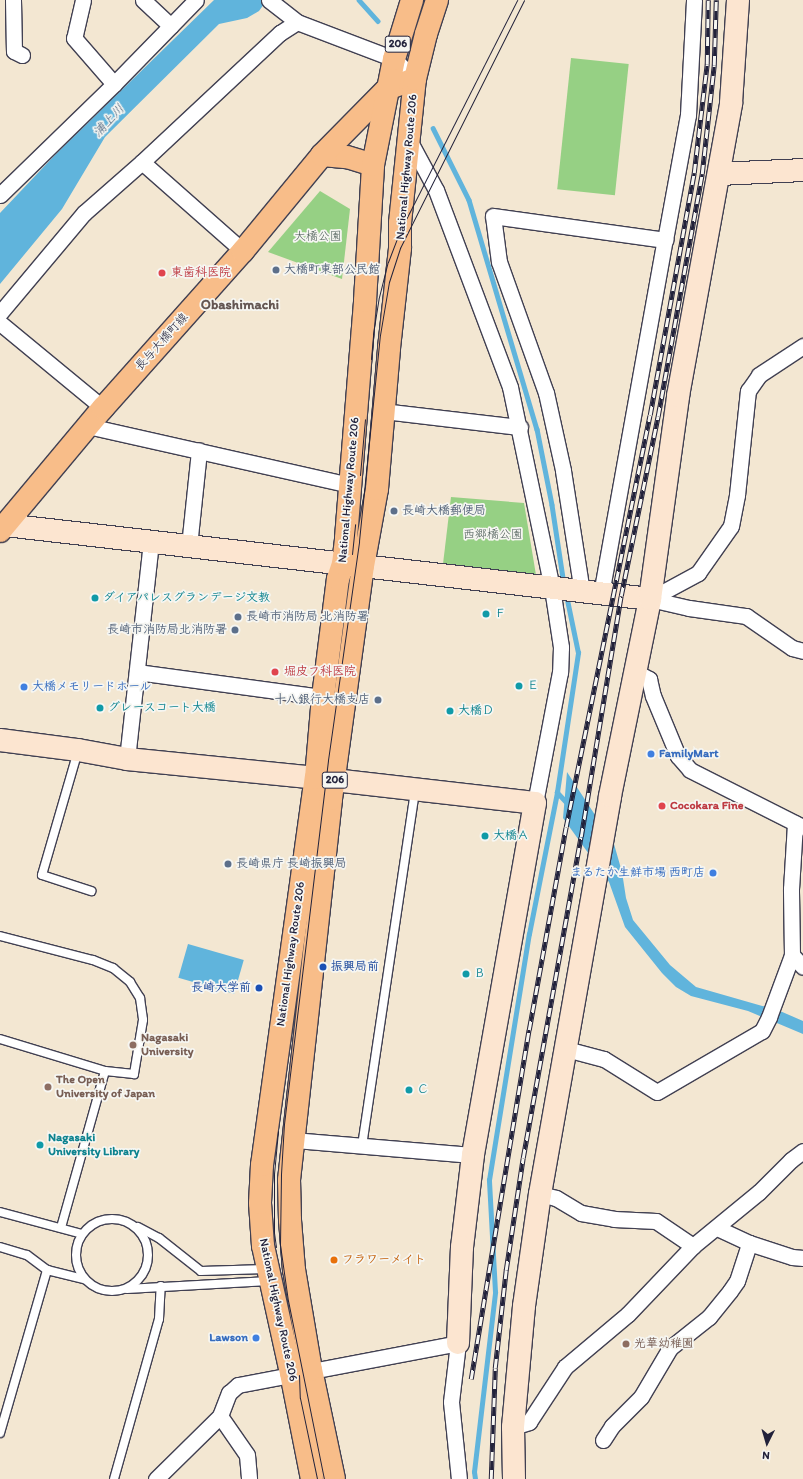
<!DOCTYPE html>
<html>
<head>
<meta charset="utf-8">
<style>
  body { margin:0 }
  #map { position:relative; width:803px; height:1479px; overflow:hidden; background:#f3e7d2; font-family:Itim,"Klee One",sans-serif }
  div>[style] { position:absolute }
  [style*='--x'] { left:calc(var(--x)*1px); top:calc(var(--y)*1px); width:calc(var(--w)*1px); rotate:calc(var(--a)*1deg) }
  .green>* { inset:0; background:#96d084; transform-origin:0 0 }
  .water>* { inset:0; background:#60b4dc; transform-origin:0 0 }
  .stream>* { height:4.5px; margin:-2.25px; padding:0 2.25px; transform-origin:2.25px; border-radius:2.25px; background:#60b4dc }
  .roads { filter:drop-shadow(1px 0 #414052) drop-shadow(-1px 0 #414052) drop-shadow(0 1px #414052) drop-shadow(0 -1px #414052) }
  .lane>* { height:8px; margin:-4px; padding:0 4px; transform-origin:4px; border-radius:4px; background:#fff }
  .lane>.ring { margin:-4px; padding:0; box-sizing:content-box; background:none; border:8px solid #fff; border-radius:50% }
  .street>* { height:15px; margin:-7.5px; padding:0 7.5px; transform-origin:7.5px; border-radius:7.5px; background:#fff }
  .secondary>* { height:22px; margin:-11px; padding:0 11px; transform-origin:11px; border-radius:11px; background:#fce5d0 }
  .primary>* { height:22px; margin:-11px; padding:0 11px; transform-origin:11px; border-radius:11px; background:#f8bd89 }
  .highway>* { height:22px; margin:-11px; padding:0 11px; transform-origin:11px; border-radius:11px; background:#f8bd89 }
  .tram>* { height:1px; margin:-0.5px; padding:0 0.5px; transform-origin:0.5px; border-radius:0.5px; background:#22223b }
  .rail>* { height:4.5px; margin-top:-2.25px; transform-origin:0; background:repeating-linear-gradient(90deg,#f6f6f2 0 9px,#22223b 0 18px); box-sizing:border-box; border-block:1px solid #22223b }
  .dots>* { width:11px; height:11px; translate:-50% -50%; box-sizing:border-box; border:2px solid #f6f6f2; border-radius:50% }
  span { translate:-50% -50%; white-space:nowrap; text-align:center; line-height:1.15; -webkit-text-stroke:3.5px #f6f6f2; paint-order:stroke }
  .shield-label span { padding:1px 3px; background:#f6f6f2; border:1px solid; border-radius:3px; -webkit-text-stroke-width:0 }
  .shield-label { font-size:11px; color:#22223b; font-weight:700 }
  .street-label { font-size:12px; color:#22223b }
  .park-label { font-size:12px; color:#455651 }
  .service-label { font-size:12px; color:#4e5e75; font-weight:700 }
  .left { translate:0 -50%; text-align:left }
  .right { translate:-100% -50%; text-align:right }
  .health-label { font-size:12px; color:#be3a42; font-weight:700 }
  .culture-label { font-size:12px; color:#0d838f; font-weight:700 }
  .shop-label { font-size:12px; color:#366cbe; font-weight:700 }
  .transit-label { font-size:12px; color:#164399; font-weight:700 }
  .education-label { font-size:12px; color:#785e54; font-weight:700 }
  .food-label { font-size:12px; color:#c56008; font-weight:700 }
  .water-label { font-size:13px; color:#385573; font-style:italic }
  .quarter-label { font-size:14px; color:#645652; font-weight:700 }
  .north { position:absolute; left:747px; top:1423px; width:40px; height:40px; -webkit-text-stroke:3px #f6f6f2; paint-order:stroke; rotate:185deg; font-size:11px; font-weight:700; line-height:16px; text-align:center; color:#22223b }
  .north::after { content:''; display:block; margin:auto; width:14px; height:18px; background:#22223b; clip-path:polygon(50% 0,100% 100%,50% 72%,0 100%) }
</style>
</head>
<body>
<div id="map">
  <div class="green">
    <i style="left:571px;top:58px;width:58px;height:132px;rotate:6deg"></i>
    <i style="clip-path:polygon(320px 191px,350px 209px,342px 279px,268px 252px)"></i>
    <i style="clip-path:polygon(451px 497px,524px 503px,536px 575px,443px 564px)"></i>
  </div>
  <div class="water">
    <i style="clip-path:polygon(214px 0,267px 0,259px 11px,247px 18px,219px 24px,105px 137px,62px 209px,0 284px,0 213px,54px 156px)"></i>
    <i style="clip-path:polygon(567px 772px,614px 844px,622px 872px,626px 898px,633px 920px,670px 965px,696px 987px,780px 1011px,803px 1021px,803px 1034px,748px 1011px,691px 996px,676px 987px,662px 973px,625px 927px,609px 882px,563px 818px)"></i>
    <i style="left:188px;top:944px;width:58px;height:35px;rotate:16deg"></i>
  </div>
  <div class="stream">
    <i style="--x:359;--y:0;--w:28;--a:48"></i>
    <i style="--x:433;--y:128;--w:80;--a:63.4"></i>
    <i style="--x:469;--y:200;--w:239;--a:73.5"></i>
    <i style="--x:537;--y:429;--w:77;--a:78.8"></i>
    <i style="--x:552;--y:505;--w:80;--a:81.4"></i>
    <i style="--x:557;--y:792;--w:16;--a:47"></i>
    <i style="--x:475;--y:1479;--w:7;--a:-98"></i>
    <i style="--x:474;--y:1472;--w:181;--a:-83.3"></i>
    <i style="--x:495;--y:1292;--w:112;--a:-93.1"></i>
    <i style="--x:489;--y:1180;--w:249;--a:-80.8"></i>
    <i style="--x:529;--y:934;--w:145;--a:-78.8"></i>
    <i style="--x:557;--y:792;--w:141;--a:-81.4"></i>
    <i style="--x:578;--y:653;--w:59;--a:-101.7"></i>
  </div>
  <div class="roads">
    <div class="lane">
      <i style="--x:78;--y:751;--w:129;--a:106.2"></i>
      <i style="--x:42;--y:875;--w:52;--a:18.1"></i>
      <i style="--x:0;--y:936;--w:96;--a:14.5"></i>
      <i style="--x:93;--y:960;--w:22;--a:22"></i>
      <i style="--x:113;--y:968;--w:22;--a:39"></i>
      <i style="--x:130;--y:982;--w:19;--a:58"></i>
      <i style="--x:140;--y:998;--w:22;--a:82"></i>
      <i style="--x:143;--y:1020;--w:55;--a:99.5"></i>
      <i style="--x:134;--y:1074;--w:29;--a:-174"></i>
      <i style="--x:0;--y:1039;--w:110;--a:16.9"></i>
      <i style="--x:105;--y:1071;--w:163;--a:105.7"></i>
      <i style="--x:362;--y:1146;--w:360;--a:-81.5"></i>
      <i style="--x:0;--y:1212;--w:85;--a:15"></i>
      <i class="ring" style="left:76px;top:1219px;width:64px;height:64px"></i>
      <i style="--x:138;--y:1227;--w:24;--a:28"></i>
      <i style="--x:159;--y:1238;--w:53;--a:38.2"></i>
      <i style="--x:201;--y:1271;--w:65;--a:-1.8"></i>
      <i style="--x:0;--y:1247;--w:28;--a:17"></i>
      <i style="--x:27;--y:1255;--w:25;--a:37"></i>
      <i style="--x:47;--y:1270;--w:38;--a:14"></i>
      <i style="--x:127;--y:1289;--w:142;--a:-3.2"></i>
      <i style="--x:0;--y:1433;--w:170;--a:-73.9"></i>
      <i style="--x:114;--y:1479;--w:166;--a:-74.3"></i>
      <i style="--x:159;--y:1319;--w:33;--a:-87"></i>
    </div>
    <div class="street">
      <i style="--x:13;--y:0;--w:51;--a:88.9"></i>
      <i style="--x:14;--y:51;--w:9;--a:27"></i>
      <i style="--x:83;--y:0;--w:39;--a:103"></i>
      <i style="--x:74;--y:38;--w:61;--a:49"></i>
      <i style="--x:143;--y:0;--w:38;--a:43"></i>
      <i style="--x:269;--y:0;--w:36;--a:38"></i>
      <i style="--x:408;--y:138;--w:59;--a:61.7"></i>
      <i style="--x:436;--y:190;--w:210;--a:69.4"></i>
      <i style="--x:510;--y:387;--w:205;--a:78.2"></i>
      <i style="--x:552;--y:588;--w:60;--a:81.3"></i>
      <i style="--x:561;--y:647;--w:25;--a:92"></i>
      <i style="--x:560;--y:672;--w:133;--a:100.8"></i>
      <i style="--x:142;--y:162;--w:135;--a:41.4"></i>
      <i style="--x:0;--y:195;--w:159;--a:-44.2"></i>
      <i style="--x:114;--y:84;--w:117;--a:-45.7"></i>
      <i style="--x:0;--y:313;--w:131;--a:-50"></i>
      <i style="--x:84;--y:213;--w:77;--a:-41.3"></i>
      <i style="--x:142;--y:162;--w:189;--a:-43.1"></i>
      <i style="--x:280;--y:33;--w:20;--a:-33"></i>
      <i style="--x:297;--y:22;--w:104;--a:20.9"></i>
      <i style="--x:394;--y:59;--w:29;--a:44"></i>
      <i style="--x:0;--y:323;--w:134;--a:39.5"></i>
      <i style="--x:383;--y:411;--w:138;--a:6.7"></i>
      <i style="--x:88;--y:426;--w:269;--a:12.7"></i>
      <i style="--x:189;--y:546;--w:96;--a:-84"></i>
      <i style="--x:582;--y:592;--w:123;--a:-98.9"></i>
      <i style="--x:563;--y:470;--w:79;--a:-102.4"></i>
      <i style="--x:546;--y:393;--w:139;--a:-109.7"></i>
      <i style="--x:499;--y:262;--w:46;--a:-97.4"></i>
      <i style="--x:493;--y:216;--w:174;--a:7.9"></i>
      <i style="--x:665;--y:240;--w:127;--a:-79.6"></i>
      <i style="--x:688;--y:115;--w:115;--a:-87"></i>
      <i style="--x:601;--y:594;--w:360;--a:-79.8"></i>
      <i style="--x:650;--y:599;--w:55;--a:-28.4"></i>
      <i style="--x:698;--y:573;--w:57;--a:-54.9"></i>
      <i style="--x:731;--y:526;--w:32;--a:-79"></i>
      <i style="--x:737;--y:495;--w:105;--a:-84"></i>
      <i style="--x:748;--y:391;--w:19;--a:-55"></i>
      <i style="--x:759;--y:375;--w:53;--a:-33.4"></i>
      <i style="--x:650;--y:599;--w:40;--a:13"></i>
      <i style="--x:689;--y:608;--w:58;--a:8"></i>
      <i style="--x:746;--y:616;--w:56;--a:34.8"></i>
      <i style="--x:792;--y:648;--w:11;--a:15"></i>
      <i style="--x:137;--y:672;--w:188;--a:7.7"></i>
      <i style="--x:636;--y:672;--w:15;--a:28"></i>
      <i style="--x:649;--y:679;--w:17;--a:77"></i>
      <i style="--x:653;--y:696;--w:65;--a:67.4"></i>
      <i style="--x:678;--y:756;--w:18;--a:49"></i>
      <i style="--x:690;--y:770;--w:127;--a:26.8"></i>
      <i style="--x:127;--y:759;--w:218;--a:-83.7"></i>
      <i style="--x:792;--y:955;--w:16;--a:47"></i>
      <i style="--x:566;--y:1049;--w:39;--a:15"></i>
      <i style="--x:604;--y:1059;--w:62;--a:31.9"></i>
      <i style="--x:657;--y:1092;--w:121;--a:-30.2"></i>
      <i style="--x:762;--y:1031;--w:16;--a:-63"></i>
      <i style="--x:769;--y:1017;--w:66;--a:-69.6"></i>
      <i style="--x:792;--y:955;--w:66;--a:-90.9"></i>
      <i style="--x:791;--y:889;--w:66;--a:-86.5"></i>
      <i style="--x:294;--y:1140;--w:180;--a:4.8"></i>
      <i style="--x:540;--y:1194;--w:16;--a:14"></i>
      <i style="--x:556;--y:1198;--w:29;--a:31"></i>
      <i style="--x:581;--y:1213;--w:34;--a:10"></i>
      <i style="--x:614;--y:1219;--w:42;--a:2.7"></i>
      <i style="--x:656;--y:1221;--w:45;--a:34"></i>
      <i style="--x:717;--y:1228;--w:35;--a:25"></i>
      <i style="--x:749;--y:1243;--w:45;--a:18"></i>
      <i style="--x:792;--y:1257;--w:11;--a:5"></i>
      <i style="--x:220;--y:1416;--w:47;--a:55.3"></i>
      <i style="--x:247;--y:1455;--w:24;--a:85"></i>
      <i style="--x:513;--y:1427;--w:17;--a:-17"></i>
      <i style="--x:529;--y:1422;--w:66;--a:-56.8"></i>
      <i style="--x:565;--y:1367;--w:82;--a:-40.1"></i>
      <i style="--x:628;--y:1314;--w:94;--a:-46.3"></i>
      <i style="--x:693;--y:1246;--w:85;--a:-39.3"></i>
      <i style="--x:759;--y:1192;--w:45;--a:-45"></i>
      <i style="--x:791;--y:1160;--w:15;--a:-37"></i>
      <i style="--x:603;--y:1440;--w:17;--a:-57"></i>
      <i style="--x:612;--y:1426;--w:41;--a:-45"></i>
      <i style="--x:641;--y:1397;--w:57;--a:-59.4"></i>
      <i style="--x:670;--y:1348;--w:50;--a:-38.5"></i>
      <i style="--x:709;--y:1317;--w:33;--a:-51"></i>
      <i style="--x:730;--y:1291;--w:12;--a:-55"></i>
      <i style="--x:737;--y:1281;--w:40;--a:-72"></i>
      <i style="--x:156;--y:1479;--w:90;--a:-44.5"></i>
      <i style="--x:220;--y:1416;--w:25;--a:-69"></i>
      <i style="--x:229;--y:1393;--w:12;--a:-42"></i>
      <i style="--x:238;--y:1385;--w:224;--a:-10.8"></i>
      <i style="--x:458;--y:1343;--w:59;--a:96.8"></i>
      <i style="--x:451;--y:1402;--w:77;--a:84.1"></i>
    </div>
    <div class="secondary">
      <i style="--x:719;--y:174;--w:84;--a:-2.7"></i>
      <i style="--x:5;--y:525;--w:649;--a:6.54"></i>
      <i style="--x:0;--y:740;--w:79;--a:7.3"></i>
      <i style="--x:78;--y:750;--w:50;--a:10.4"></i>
      <i style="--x:127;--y:759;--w:190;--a:5.7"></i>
      <i style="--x:316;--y:778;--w:220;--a:6.5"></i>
      <i style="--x:535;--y:803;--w:357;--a:100"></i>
      <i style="--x:473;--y:1155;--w:93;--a:96.8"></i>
      <i style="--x:462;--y:1247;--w:96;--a:92.4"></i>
      <i style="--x:514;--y:1479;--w:52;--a:-91.1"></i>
      <i style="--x:513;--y:1427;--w:121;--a:-84.8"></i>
      <i style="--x:524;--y:1306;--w:113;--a:-81.9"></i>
      <i style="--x:540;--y:1194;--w:404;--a:-80"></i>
      <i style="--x:610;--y:796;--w:201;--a:-78.5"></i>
      <i style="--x:650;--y:599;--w:205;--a:-82.1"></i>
      <i style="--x:678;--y:396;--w:298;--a:-79.7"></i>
      <i style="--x:731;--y:103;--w:103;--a:-86.1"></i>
    </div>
    <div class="primary">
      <i style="--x:322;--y:155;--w:25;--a:5"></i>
      <i style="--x:347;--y:157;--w:27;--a:17"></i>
      <i style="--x:0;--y:531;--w:160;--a:-50.1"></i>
      <i style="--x:103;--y:408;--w:210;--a:-48.3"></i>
      <i style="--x:243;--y:251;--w:124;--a:-50.5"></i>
      <i style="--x:322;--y:155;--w:93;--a:-45.4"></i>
      <i style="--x:387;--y:89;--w:30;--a:-20"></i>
    </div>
    <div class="highway">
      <i style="--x:312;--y:1479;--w:108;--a:-101.2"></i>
      <i style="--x:291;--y:1373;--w:130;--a:-102.4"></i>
      <i style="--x:263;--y:1246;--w:43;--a:-94"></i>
      <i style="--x:260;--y:1203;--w:38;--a:-87"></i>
      <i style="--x:262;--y:1165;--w:391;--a:-82.1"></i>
      <i style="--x:316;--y:778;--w:81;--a:-85.1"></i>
      <i style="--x:323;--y:697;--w:119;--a:-82.8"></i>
      <i style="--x:338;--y:579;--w:16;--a:-72"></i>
      <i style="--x:343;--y:564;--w:26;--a:-83"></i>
      <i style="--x:346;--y:538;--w:238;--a:-85.4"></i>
      <i style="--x:365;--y:301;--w:136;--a:-86.6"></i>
      <i style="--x:373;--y:165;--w:108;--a:-78.8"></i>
      <i style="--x:394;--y:59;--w:62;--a:-73"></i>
      <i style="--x:334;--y:1479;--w:111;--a:-101.9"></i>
      <i style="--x:311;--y:1370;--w:101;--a:-99.6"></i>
      <i style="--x:294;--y:1270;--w:50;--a:-94.6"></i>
      <i style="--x:290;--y:1220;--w:40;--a:-91.4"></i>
      <i style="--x:289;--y:1180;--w:383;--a:-83.7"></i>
      <i style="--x:331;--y:799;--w:235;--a:-82.2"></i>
      <i style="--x:363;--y:566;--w:78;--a:-79.7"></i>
      <i style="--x:377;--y:489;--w:142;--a:-85.1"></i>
      <i style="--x:389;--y:348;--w:101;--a:-83.7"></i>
      <i style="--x:400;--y:248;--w:25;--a:-90"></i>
      <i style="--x:400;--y:223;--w:145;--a:-84.1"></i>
      <i style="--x:415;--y:79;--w:46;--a:-76.3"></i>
      <i style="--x:426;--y:34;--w:36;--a:-72"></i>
    </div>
  </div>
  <div class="tram">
    <i style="--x:371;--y:359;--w:25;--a:-85"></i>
    <i style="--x:373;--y:334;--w:37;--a:-81"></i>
    <i style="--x:379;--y:297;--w:36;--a:-76"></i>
    <i style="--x:388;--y:262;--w:33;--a:-69"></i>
    <i style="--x:400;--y:231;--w:259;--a:-63.1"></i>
    <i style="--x:360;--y:475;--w:56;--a:-84.9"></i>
    <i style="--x:352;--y:554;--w:30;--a:-84"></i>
    <i style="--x:276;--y:1247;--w:14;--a:-98"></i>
    <i style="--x:274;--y:1233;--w:59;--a:-90"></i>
    <i style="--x:274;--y:1174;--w:43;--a:-84.7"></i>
    <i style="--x:299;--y:1375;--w:23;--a:88"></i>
    <i style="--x:300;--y:1398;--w:83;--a:78.1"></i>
    <i style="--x:324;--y:1479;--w:182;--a:-101.4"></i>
    <i style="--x:288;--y:1301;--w:57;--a:-98.1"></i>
    <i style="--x:280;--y:1245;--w:71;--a:-89.2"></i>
    <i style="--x:281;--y:1174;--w:50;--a:-86.6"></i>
    <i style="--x:284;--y:1124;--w:367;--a:-83.1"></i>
    <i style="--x:328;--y:760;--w:221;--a:-81.9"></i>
    <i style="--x:359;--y:541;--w:207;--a:-84.2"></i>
    <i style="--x:380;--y:335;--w:54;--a:-80.4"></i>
    <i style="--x:389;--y:282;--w:36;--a:-72"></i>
    <i style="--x:400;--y:248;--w:277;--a:-63.4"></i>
  </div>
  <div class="rail">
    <i style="--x:471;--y:1379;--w:354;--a:-80.6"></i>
    <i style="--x:529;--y:1030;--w:206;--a:-79.7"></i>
    <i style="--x:566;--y:827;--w:420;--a:-78.5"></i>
    <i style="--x:650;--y:415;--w:246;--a:-79.7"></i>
    <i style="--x:694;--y:173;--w:110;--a:-83.2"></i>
    <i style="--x:707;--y:64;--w:64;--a:-89.1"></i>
    <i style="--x:491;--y:1479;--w:111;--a:-87.9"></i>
    <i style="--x:495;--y:1368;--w:99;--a:-83.6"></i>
    <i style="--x:506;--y:1270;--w:113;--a:-81.4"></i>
    <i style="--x:523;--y:1158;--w:326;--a:-79.8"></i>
    <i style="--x:581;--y:837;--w:244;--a:-80.6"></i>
    <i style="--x:621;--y:596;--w:184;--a:-78.4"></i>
    <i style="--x:658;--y:416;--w:246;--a:-79.7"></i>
    <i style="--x:702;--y:174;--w:110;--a:-83.7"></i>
    <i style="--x:714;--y:65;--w:65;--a:-88.2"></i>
  </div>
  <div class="dots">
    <i style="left:276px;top:270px;background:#5c6f8a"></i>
    <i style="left:162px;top:273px;background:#e0444e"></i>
    <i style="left:394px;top:511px;background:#5c6f8a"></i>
    <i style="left:95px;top:598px;background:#0f9aa8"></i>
    <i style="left:486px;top:614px;background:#0f9aa8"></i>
    <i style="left:238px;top:617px;background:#5c6f8a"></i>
    <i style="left:235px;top:630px;background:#5c6f8a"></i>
    <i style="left:275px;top:672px;background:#e0444e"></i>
    <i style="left:519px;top:686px;background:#0f9aa8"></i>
    <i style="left:24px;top:687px;background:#3f7fe0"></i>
    <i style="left:378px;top:700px;background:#5c6f8a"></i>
    <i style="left:100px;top:708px;background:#0f9aa8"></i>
    <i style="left:450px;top:711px;background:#0f9aa8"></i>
    <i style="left:651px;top:754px;background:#3f7fe0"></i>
    <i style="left:662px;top:806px;background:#e0444e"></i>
    <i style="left:485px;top:836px;background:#0f9aa8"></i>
    <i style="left:228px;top:864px;background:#5c6f8a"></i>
    <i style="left:713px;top:873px;background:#3f7fe0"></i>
    <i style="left:323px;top:967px;background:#1a4fb4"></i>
    <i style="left:466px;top:974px;background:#0f9aa8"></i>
    <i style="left:259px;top:988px;background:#1a4fb4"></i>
    <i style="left:133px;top:1045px;background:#8d6e63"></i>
    <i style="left:48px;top:1087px;background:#8d6e63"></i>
    <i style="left:409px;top:1090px;background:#0f9aa8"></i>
    <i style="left:40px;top:1145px;background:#0f9aa8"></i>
    <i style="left:334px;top:1260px;background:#e8710a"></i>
    <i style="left:256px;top:1338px;background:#3f7fe0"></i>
    <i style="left:626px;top:1344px;background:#8d6e63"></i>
  </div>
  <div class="shield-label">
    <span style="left:398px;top:44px">206</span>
    <span style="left:335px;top:780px">206</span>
  </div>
  <div class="street-label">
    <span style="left:407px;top:167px;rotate:-85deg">National Highway Route 206</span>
    <span style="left:162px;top:342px;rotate:-48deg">長与大橋町線</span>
    <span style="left:349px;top:490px;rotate:-85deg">National Highway Route 206</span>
    <span style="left:291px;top:954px;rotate:-82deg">National Highway Route 206</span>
    <span style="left:278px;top:1310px;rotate:78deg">National Highway Route 206</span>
  </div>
  <div class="park-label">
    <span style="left:318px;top:237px">大橋公園</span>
    <span style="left:493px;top:535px">西郷橋公園</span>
  </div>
  <div class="service-label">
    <span class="left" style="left:284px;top:270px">大橋町東部公民館</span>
    <span class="left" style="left:402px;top:511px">長崎大橋郵便局</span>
    <span class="left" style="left:246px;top:617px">長崎市消防局 北消防署</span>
    <span class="right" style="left:227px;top:630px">長崎市消防局北消防署</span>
    <span class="right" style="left:370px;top:700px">十八銀行大橋支店</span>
    <span class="left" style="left:236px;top:864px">長崎県庁 長崎振興局</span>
  </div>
  <div class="health-label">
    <span class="left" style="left:171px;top:273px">東歯科医院</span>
    <span class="left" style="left:284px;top:672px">堀皮フ科医院</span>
    <span class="left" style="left:670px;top:806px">Cocokara Fine</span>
  </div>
  <div class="culture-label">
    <span class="left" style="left:103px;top:598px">ダイアパレスグランデージ文教</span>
    <span class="left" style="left:494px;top:614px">Ｆ</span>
    <span class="left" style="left:527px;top:686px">Ｅ</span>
    <span class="left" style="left:108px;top:708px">グレースコート大橋</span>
    <span class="left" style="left:458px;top:711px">大橋Ｄ</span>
    <span class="left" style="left:493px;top:836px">大橋Ａ</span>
    <span class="left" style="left:474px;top:974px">Ｂ</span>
    <span class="left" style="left:417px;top:1090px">Ｃ</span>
    <span class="left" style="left:48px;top:1145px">Nagasaki<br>University Library</span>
  </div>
  <div class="shop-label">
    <span class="left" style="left:32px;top:687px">大橋メモリードホール</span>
    <span class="left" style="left:659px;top:754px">FamilyMart</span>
    <span class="right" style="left:705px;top:873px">まるたか生鮮市場 西町店</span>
    <span class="right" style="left:248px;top:1338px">Lawson</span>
  </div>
  <div class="transit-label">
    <span class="left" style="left:331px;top:967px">振興局前</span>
    <span class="right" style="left:251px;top:988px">長崎大学前</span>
  </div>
  <div class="education-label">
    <span class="left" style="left:141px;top:1045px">Nagasaki<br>University</span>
    <span class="left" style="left:56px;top:1087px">The Open<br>University of Japan</span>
    <span class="left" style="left:634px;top:1344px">光華幼稚園</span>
  </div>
  <div class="food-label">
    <span class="left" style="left:342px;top:1260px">フラワーメイト</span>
  </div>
  <div class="water-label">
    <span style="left:109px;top:121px;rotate:-47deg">浦上川</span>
  </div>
  <div class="quarter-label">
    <span style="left:240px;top:305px">Obashimachi</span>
  </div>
  <div class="north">N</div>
</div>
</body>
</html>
